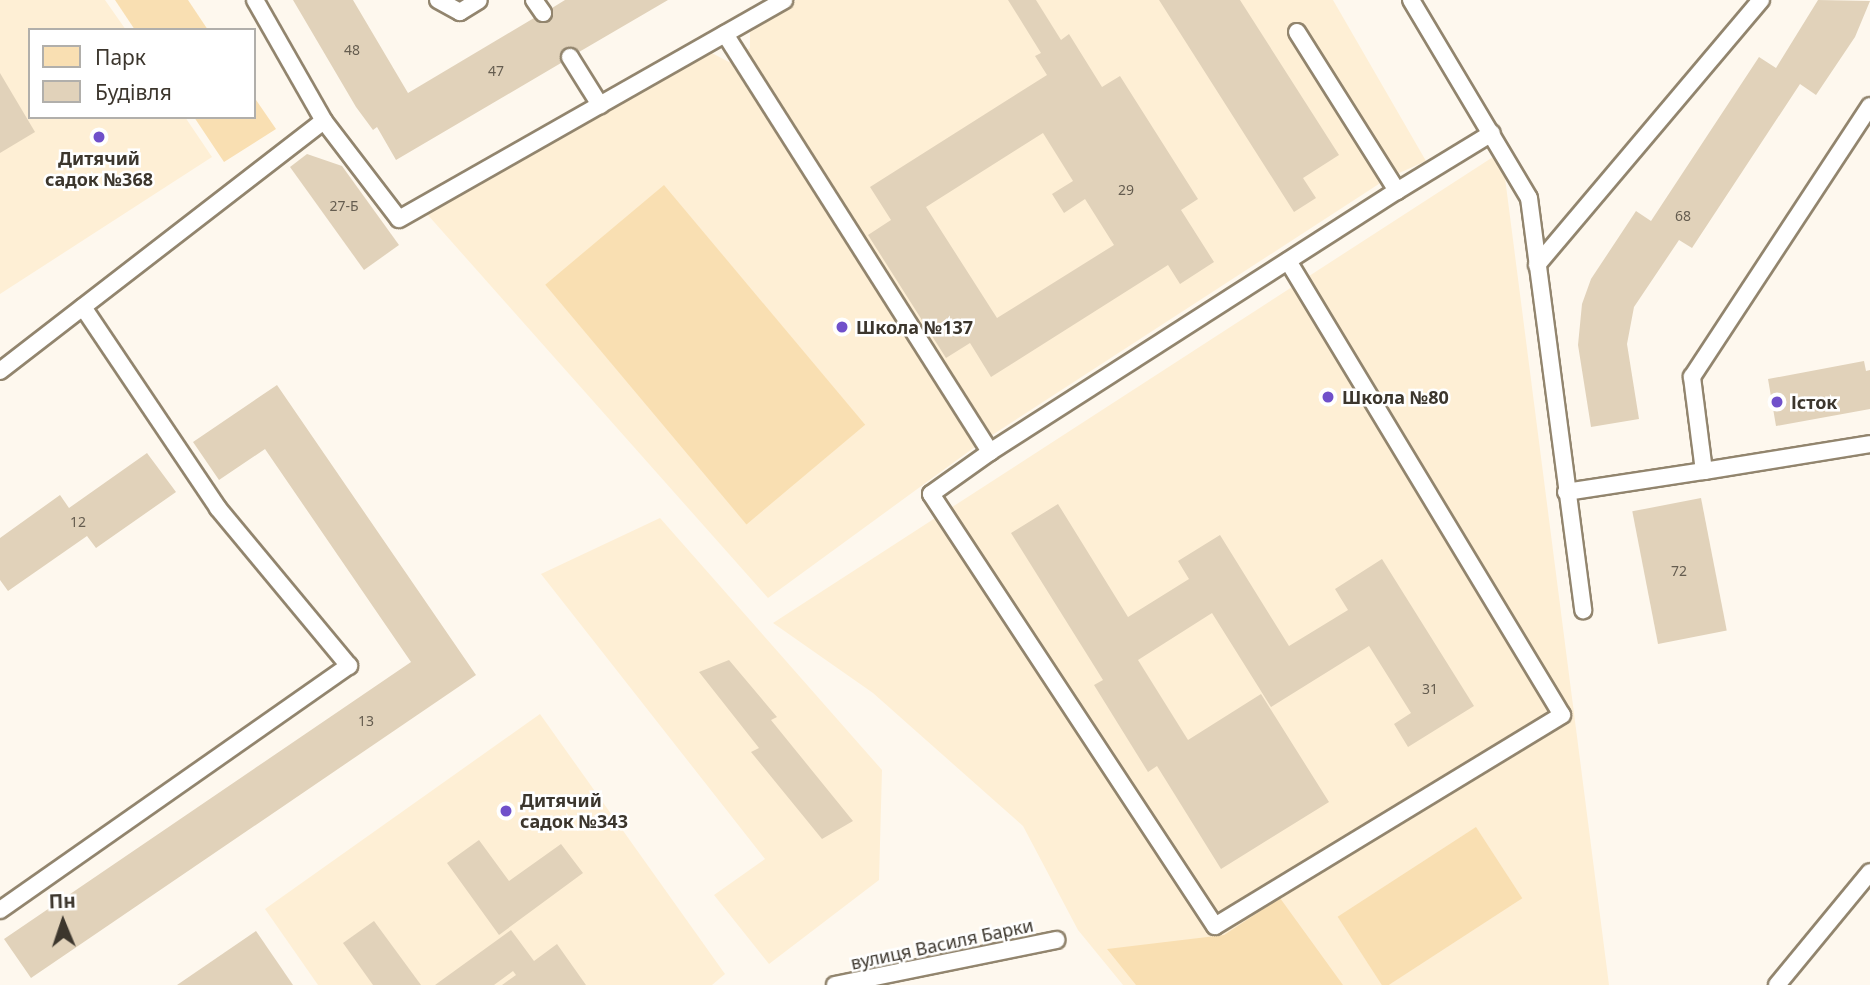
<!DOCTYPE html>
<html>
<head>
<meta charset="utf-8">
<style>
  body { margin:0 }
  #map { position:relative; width:1870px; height:985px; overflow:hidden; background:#fef8ee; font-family:"Noto Sans",sans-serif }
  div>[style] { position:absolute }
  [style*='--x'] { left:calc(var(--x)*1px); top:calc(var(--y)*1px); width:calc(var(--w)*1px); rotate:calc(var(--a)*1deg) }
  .built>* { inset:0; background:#feefd5 }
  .green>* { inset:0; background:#f9dfb2; transform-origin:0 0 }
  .building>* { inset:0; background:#e1d2ba; transform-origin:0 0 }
  .roads { filter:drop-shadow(2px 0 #92856e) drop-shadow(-2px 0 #92856e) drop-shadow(0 2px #92856e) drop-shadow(0 -2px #92856e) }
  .lane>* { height:16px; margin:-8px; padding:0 8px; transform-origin:8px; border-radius:8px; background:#fff }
  .dots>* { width:19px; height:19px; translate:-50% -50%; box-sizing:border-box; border:4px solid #fff; border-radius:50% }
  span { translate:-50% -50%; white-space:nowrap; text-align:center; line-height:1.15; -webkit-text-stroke:5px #fff; paint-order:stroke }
  .number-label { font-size:14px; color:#655d50 }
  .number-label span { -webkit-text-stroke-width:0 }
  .poi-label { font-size:18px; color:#3c362d; font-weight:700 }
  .left { translate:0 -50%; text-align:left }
  .street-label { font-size:18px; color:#3c362d }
  .legend { position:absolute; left:28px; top:28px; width:228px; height:91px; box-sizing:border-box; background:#fff; border:2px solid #b1afab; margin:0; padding:9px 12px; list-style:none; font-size:21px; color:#3c362d }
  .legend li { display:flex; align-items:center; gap:14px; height:35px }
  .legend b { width:35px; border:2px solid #b1afab }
  .north { position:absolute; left:28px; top:887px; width:70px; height:70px; -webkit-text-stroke:5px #fff; paint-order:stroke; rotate:358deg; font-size:19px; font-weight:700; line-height:28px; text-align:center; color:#3c362d }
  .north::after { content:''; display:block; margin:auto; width:24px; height:32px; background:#3c362d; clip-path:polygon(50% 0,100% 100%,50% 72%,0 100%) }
</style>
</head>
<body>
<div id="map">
  <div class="built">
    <i style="clip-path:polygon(0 0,105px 0,126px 30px,30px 30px,30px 117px,185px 117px,212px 157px,0 294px)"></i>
    <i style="clip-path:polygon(796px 0,1333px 0,1426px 161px,1388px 178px,983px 441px,768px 598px,427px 214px,708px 51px,729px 62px,750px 48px,750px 27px)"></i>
    <i style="clip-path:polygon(1493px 157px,1504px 170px,1609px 985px,1123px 985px,1078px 930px,1023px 826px,873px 693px,773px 623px)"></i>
    <i style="clip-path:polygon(660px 518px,882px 770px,879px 880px,769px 964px,714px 895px,765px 859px,541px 574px)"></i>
    <i style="clip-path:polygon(540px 714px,725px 974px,712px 985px,318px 985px,265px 909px)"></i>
  </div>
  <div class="green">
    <i style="clip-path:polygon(115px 0,188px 0,208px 30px,135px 30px)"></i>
    <i style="clip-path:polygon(254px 97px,276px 129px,224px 162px,194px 117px,254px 117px)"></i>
    <i style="left:664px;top:185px;width:313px;height:155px;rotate:50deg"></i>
    <i style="left:1476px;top:827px;width:85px;height:165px;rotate:57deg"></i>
    <i style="clip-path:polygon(1280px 898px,1343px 985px,1136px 985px,1107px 949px,1224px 935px)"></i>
  </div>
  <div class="building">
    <i style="clip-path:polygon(293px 0,353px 0,408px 93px,534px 18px,548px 22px,552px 8px,565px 0,668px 0,579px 52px,565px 48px,561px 63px,396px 160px,377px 127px,373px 130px,356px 107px)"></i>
    <i style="clip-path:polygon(evenodd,1008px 0,1036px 0,1061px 40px,1069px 34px,1102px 87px,1120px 76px,1198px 199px,1181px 210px,1214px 262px,1180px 284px,1168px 265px,991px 377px,970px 343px,946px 358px,868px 235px,891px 220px,870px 187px,1047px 75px,1035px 56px,1041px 53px,1008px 0,1043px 133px,1073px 181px,1052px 194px,1064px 213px,1085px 199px,1114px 245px,997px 318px,926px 207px,1043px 133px)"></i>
    <i style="clip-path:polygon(1159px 0,1240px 0,1339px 155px,1303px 178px,1316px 198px,1294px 212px)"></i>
    <i style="clip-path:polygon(1818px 0,1870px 1px,1855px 37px,1816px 95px,1800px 84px,1692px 248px,1679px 240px,1634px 307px,1627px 344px,1639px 419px,1591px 427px,1578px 345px,1582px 304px,1591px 279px,1636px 211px,1651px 221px,1759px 57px,1776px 68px)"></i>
    <i style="clip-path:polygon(0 73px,35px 132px,0 153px)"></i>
    <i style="clip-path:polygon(307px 154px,342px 166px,399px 245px,364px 270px,290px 167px)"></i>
    <i style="clip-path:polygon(1864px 361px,1866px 371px,1870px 370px,1870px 409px,1776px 426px,1768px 379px)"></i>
    <i style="clip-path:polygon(277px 385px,476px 675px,31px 978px,4px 939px,411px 662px,265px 449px,219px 480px,193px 442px)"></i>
    <i style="clip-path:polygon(147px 453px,176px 492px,96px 548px,87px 536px,8px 591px,0 580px,0 538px,60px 495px,69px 508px)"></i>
    <i style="left:1701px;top:498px;width:135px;height:70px;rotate:79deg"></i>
    <i style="clip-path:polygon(1058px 504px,1128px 617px,1189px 579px,1178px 561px,1220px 535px,1289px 646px,1348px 610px,1335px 589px,1382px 559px,1474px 706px,1408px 747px,1394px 724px,1411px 713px,1369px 646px,1271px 707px,1212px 613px,1138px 660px,1188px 740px,1261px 694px,1329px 802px,1221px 869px,1157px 766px,1148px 772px,1094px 685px,1103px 680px,1011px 533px)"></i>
    <i style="clip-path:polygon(729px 660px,777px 717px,771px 720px,853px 821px,822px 839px,751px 752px,759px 748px,699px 672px)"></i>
    <i style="clip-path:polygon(479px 840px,509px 881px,561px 844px,583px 873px,499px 935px,447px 863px)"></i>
    <i style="clip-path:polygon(374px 921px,421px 985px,373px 985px,343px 943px)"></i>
    <i style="clip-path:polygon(511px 930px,534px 961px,557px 944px,586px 985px,502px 985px,516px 975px,513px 971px,494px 985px,435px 985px)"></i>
    <i style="clip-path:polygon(256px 931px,293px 985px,177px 985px)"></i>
  </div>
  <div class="roads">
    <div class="lane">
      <i style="--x:255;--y:0;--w:139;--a:60.3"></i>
      <i style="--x:438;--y:0;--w:25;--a:29"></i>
      <i style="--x:460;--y:12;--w:22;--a:-32"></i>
      <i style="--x:534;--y:0;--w:16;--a:55"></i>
      <i style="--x:1411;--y:0;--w:230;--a:59.2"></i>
      <i style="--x:1529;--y:198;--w:416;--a:82.5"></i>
      <i style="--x:1297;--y:32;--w:188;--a:57.8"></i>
      <i style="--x:725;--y:34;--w:495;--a:57.6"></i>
      <i style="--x:570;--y:57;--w:57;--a:58"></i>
      <i style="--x:1288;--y:261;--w:530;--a:58.89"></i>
      <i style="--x:1562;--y:715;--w:406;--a:148.7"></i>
      <i style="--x:1215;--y:926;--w:517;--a:-123.32"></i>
      <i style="--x:931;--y:494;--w:72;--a:-35.4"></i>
      <i style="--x:990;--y:452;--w:483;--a:-32.7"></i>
      <i style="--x:1397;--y:191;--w:111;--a:-31.4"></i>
      <i style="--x:1537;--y:265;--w:347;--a:-49.8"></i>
      <i style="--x:0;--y:371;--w:409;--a:-37.7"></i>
      <i style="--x:324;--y:121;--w:123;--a:52.6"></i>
      <i style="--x:399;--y:219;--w:443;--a:-29.6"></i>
      <i style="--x:1704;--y:471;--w:168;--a:-9.2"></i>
      <i style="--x:1566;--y:492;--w:140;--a:-8.7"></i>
      <i style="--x:1704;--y:471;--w:95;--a:-97.3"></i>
      <i style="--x:1692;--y:377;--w:324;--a:-56.7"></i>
      <i style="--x:0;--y:910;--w:426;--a:-35"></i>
      <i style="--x:349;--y:666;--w:205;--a:-129.7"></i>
      <i style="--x:218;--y:508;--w:242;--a:-123.9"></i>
      <i style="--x:835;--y:985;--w:226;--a:-11.5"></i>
      <i style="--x:1777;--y:985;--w:146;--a:-50.5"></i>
    </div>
  </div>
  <div class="dots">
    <i style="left:99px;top:137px;background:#7050ca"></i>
    <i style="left:842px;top:327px;background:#7050ca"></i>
    <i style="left:1328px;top:397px;background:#7050ca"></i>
    <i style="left:1777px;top:402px;background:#7050ca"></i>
    <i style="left:506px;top:811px;background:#7050ca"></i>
  </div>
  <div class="number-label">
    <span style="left:352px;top:50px">48</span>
    <span style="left:496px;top:71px">47</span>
    <span style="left:1126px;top:190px">29</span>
    <span style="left:344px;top:206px">27-Б</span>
    <span style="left:1683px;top:216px">68</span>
    <span style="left:78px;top:522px">12</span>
    <span style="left:1679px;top:571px">72</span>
    <span style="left:1430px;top:689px">31</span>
    <span style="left:366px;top:721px">13</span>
  </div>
  <div class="poi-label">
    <span style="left:99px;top:169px">Дитячий<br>садок №368</span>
    <span class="left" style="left:856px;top:327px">Школа №137</span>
    <span class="left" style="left:1342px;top:397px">Школа №80</span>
    <span class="left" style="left:1791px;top:402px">Істок</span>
    <span class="left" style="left:520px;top:811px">Дитячий<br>садок №343</span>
  </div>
  <div class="street-label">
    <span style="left:942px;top:944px;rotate:-12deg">вулиця Василя Барки</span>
  </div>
  <ul class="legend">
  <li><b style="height:19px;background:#f9dfb2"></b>Парк</li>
  <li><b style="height:19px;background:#e1d2ba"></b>Будівля</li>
  </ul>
  <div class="north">Пн</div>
</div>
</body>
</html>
